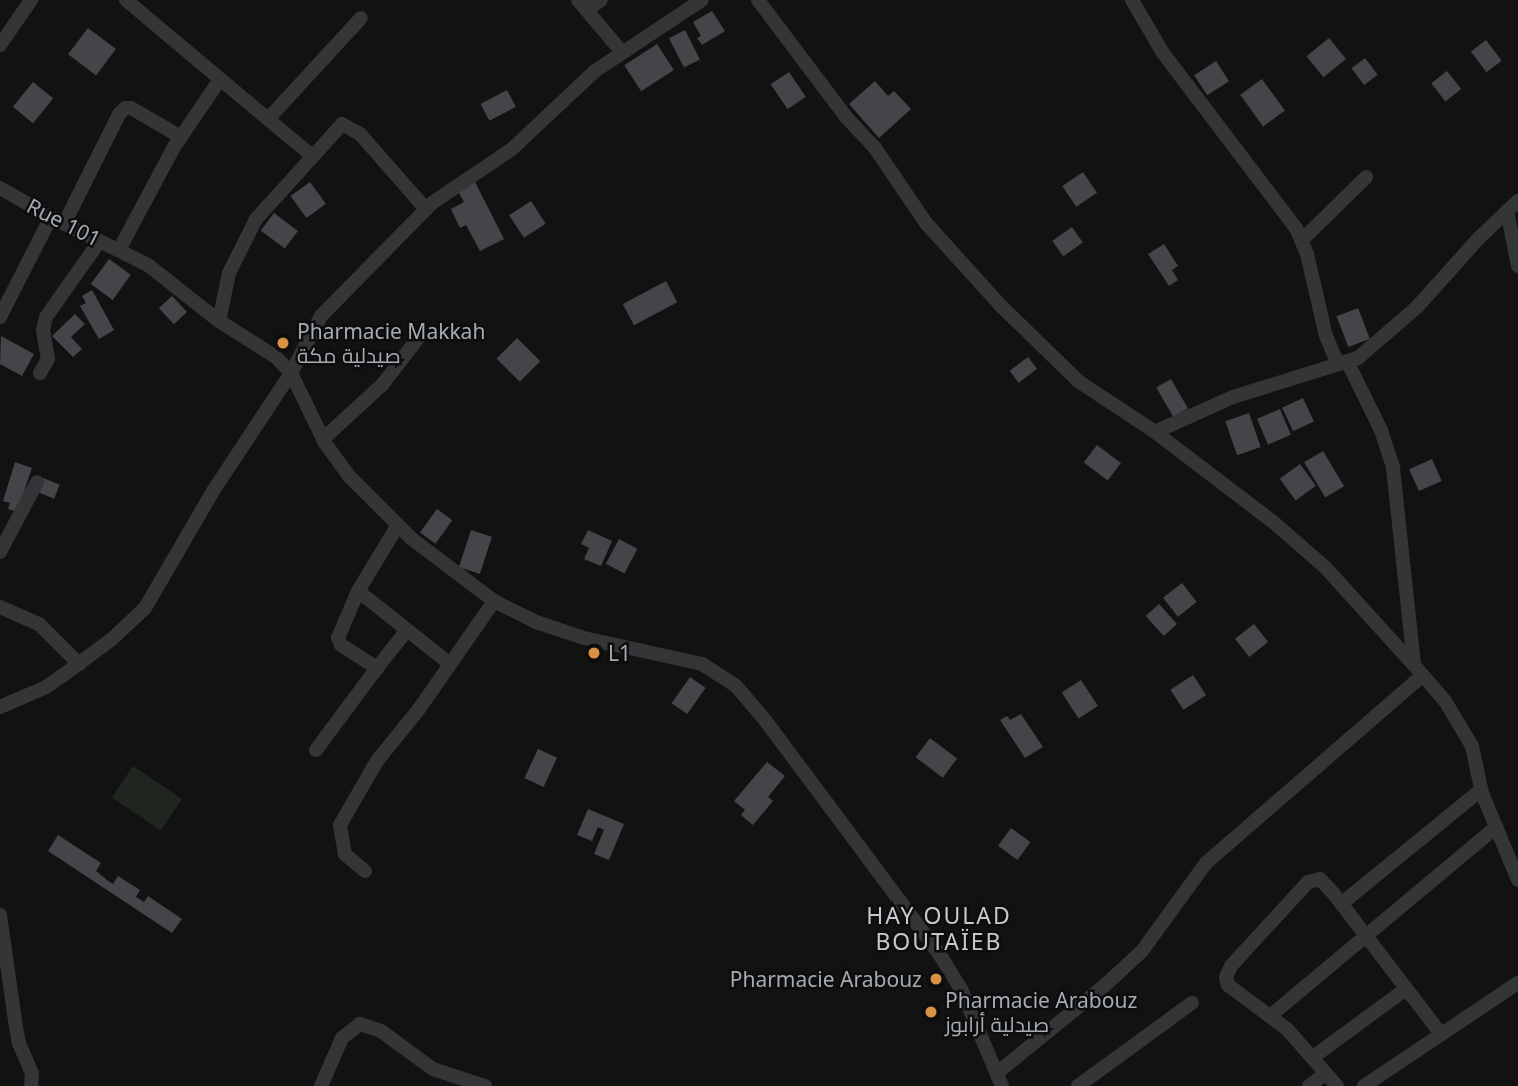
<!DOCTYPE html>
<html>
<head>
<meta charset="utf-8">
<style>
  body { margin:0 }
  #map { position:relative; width:1518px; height:1086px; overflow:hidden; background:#121213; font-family:"Noto Sans",Cairo,sans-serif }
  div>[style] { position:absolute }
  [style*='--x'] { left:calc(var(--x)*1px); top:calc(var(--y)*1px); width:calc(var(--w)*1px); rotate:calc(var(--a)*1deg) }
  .green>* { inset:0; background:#1f251f; transform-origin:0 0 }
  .building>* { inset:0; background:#444548; transform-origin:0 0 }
  .street>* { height:14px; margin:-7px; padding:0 7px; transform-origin:7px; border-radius:7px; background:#333537 }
  .dots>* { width:19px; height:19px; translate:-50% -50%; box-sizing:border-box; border:4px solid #0d0d0e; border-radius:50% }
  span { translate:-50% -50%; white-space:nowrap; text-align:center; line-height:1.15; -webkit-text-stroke:5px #0d0d0e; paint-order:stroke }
  .street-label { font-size:21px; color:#a5abb2 }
  .poi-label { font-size:21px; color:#a5abb2 }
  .left { translate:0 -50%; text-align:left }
  .right { translate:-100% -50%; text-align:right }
  .neighbourhood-label { font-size:23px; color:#c5c9ce; letter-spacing:2px }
</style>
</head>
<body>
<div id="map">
  <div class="green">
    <i style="left:133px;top:766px;width:59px;height:38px;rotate:34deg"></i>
  </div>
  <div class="building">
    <i style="clip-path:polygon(712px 11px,725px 31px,702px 45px,697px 38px,701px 36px,693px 22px)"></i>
    <i style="left:88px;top:28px;width:35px;height:33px;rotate:37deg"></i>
    <i style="left:685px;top:30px;width:33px;height:18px;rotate:63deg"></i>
    <i style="left:1329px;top:38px;width:27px;height:29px;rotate:51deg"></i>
    <i style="left:1486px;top:40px;width:26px;height:19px;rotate:53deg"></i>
    <i style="left:657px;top:44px;width:31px;height:39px;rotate:57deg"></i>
    <i style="left:1365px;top:58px;width:21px;height:17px;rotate:53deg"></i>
    <i style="left:1216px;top:61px;width:24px;height:26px;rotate:57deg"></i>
    <i style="left:1447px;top:71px;width:23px;height:20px;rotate:52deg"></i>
    <i style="left:789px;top:72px;width:30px;height:22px;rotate:56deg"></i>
    <i style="left:1262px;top:79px;width:39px;height:27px;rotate:54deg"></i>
    <i style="clip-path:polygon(875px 81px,888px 96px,894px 91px,911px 109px,879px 138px,849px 104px)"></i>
    <i style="left:33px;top:82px;width:26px;height:32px;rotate:39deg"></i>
    <i style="left:507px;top:90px;width:19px;height:30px;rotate:62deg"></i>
    <i style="left:1083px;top:172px;width:25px;height:25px;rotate:56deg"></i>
    <i style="left:310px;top:182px;width:27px;height:24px;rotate:54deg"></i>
    <i style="clip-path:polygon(475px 182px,504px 239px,480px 251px,466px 225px,460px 228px,451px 209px,464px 202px,458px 191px)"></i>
    <i style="left:531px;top:201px;width:27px;height:26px;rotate:57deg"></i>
    <i style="left:274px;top:213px;width:30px;height:22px;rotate:37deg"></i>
    <i style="left:1072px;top:227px;width:19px;height:24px;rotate:55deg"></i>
    <i style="clip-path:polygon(1164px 244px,1178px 266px,1172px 270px,1178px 280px,1169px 286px,1148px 254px)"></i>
    <i style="left:109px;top:259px;width:27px;height:31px;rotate:36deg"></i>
    <i style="left:666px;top:281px;width:24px;height:49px;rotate:62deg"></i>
    <i style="clip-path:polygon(92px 290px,114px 330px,99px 339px,80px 306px,86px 303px,82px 296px)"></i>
    <i style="left:172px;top:296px;width:22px;height:18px;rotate:47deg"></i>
    <i style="left:1358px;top:308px;width:33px;height:23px;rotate:69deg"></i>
    <i style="clip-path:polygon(75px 314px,85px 324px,71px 337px,82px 349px,73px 357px,52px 336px)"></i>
    <i style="clip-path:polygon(1px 336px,34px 354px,22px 376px,0 364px)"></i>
    <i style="left:517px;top:338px;width:33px;height:29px;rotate:45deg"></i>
    <i style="left:1028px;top:357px;width:15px;height:23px;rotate:53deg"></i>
    <i style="left:1171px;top:379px;width:34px;height:17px;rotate:60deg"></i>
    <i style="left:1303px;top:398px;width:26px;height:23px;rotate:65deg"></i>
    <i style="left:1280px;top:409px;width:28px;height:25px;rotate:67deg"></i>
    <i style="left:1249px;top:413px;width:36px;height:25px;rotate:71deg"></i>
    <i style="left:1097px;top:445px;width:30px;height:22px;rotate:37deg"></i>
    <i style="left:1323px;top:451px;width:41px;height:22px;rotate:59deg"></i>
    <i style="left:1432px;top:459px;width:24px;height:25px;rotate:66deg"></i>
    <i style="clip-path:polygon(15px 462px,32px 468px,17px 512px,8px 509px,10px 503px,3px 501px)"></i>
    <i style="left:1300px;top:464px;width:27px;height:25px;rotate:54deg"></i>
    <i style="left:43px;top:478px;width:18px;height:15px;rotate:22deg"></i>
    <i style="left:437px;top:509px;width:19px;height:29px;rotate:36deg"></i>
    <i style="left:471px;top:530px;width:22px;height:39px;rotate:18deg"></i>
    <i style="clip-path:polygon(588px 530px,612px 541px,601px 566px,584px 559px,589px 548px,581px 544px)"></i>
    <i style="left:619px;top:539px;width:21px;height:28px;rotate:28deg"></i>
    <i style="left:1182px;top:583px;width:24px;height:24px;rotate:52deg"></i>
    <i style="left:1159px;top:604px;width:27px;height:18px;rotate:48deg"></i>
    <i style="left:1254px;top:624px;width:23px;height:24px;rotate:52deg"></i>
    <i style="left:1193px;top:675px;width:24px;height:27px;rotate:57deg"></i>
    <i style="left:690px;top:677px;width:19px;height:32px;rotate:35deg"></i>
    <i style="left:1081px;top:680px;width:31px;height:23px;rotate:57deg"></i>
    <i style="clip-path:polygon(1021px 714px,1043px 747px,1025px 758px,1000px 720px,1007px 716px,1010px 720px)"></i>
    <i style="left:930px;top:738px;width:34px;height:24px;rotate:37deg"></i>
    <i style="left:538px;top:749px;width:21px;height:32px;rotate:25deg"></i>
    <i style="clip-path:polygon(767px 762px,785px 776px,768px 797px,773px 801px,753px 825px,741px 815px,745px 810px,734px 801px)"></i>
    <i style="clip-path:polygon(588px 809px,624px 824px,609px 860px,594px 854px,604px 830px,598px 827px,592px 841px,577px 835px)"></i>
    <i style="left:1011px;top:828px;width:24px;height:22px;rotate:36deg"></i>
    <i style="clip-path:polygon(58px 835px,101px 863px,96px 871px,107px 880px,113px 884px,118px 876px,140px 890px,136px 897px,144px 902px,148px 896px,182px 919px,172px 933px,48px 851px)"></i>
  </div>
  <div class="street">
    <i style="--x:126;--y:0;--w:185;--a:40"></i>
    <i style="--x:578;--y:0;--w:68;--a:49.8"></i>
    <i style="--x:758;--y:0;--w:148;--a:53"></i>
    <i style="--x:847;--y:118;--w:41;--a:47"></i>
    <i style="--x:875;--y:148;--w:91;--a:55.8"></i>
    <i style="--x:926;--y:223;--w:112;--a:47.9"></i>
    <i style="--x:1001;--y:306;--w:107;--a:44.2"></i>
    <i style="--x:1078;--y:381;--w:92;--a:33.5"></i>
    <i style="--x:1155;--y:432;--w:147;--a:37.3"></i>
    <i style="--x:1272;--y:521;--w:70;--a:41"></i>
    <i style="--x:1325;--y:567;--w:132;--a:47.8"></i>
    <i style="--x:1414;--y:665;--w:48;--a:49.3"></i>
    <i style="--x:1445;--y:701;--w:52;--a:59"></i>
    <i style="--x:1472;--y:746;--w:48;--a:78"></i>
    <i style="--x:1482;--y:793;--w:94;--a:67.5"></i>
    <i style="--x:1132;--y:0;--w:61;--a:59.7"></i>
    <i style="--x:1163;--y:53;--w:220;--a:52.8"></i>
    <i style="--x:1296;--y:228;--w:28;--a:67"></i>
    <i style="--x:1307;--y:254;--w:84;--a:77"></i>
    <i style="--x:1326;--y:336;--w:30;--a:67"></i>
    <i style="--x:587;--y:10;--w:17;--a:-36"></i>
    <i style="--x:0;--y:45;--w:55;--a:-55.4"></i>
    <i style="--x:311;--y:155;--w:56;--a:-140.1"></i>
    <i style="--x:268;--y:119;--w:137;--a:-47.4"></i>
    <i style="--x:0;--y:188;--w:59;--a:29.6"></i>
    <i style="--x:51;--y:217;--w:108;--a:26.3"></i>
    <i style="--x:148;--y:265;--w:90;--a:38.3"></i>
    <i style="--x:219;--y:321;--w:67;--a:32.3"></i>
    <i style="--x:276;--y:357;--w:22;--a:47"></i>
    <i style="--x:291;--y:373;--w:78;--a:64.1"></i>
    <i style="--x:325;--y:443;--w:41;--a:54"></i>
    <i style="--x:349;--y:476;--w:89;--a:45"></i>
    <i style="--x:412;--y:539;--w:103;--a:37.1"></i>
    <i style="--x:494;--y:601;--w:47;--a:26.6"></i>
    <i style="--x:536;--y:622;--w:51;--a:18.4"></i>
    <i style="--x:584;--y:638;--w:121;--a:12.4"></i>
    <i style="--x:702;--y:664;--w:40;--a:32.9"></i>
    <i style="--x:736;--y:686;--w:45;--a:49.5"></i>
    <i style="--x:765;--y:720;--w:289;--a:53.3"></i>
    <i style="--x:938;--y:952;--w:44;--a:58.1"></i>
    <i style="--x:961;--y:989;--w:105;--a:67.1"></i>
    <i style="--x:1507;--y:211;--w:56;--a:78.7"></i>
    <i style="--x:64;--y:224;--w:123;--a:-63.4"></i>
    <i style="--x:119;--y:114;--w:8;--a:-45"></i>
    <i style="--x:125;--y:108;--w:6;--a:0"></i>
    <i style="--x:131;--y:108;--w:58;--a:30.1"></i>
    <i style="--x:1302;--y:240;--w:90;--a:-44.5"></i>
    <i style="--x:119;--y:250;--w:117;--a:-61.9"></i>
    <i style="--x:174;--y:147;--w:80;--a:-55.7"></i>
    <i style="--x:0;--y:317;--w:112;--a:-63"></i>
    <i style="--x:219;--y:321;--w:49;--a:-78.2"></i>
    <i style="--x:229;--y:273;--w:60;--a:-63.4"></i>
    <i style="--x:256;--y:219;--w:128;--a:-47.8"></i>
    <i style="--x:342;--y:124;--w:21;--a:29"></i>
    <i style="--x:360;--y:134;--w:100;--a:48.7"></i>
    <i style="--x:1347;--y:361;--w:77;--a:63.8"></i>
    <i style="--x:1381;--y:430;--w:40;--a:72"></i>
    <i style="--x:1393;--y:468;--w:198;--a:83.9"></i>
    <i style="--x:40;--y:373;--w:16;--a:-60"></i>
    <i style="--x:48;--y:359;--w:29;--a:-100"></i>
    <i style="--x:43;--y:330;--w:13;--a:-77"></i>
    <i style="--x:46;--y:317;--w:92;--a:-54.8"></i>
    <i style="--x:1155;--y:432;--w:85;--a:-24.2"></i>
    <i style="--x:1233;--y:397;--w:131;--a:-17.3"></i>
    <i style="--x:1358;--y:358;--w:78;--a:-40.8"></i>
    <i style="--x:1417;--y:307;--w:93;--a:-48.1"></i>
    <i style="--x:1479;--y:238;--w:54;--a:-43.5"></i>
    <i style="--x:323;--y:439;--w:80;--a:-42.5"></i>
    <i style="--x:382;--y:385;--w:66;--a:-52.4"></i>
    <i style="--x:398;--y:525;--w:77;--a:121.2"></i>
    <i style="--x:358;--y:591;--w:51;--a:113.1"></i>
    <i style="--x:338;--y:638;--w:8;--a:67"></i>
    <i style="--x:341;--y:645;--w:43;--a:32.6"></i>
    <i style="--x:377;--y:668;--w:48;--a:-51.7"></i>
    <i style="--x:0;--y:552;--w:79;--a:-62.1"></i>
    <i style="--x:358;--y:591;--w:116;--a:38.4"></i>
    <i style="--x:0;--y:607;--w:43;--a:23.6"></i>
    <i style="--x:39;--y:624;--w:57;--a:45"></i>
    <i style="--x:0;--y:707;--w:50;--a:-23.5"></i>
    <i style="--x:46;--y:687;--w:19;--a:-35"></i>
    <i style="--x:62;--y:676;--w:62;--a:-36.5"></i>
    <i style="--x:112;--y:639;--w:45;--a:-43.2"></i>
    <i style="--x:145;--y:608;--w:135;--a:-59.8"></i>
    <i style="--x:213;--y:491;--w:141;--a:-56.5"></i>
    <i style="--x:291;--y:373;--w:64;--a:-62.2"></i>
    <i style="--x:321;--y:316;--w:158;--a:-45.5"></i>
    <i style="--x:432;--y:203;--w:97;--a:-34"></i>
    <i style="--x:512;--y:149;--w:114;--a:-43.2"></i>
    <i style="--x:595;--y:71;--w:128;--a:-33.6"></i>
    <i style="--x:316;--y:750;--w:102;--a:-53.4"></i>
    <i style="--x:365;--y:871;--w:26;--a:-140"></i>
    <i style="--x:345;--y:854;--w:29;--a:-100"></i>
    <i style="--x:340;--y:825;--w:74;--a:-60"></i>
    <i style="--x:377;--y:761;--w:67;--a:-51.1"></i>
    <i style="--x:419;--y:709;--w:131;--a:-55.2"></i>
    <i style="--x:1341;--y:904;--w:181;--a:-39.2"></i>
    <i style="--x:0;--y:915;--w:107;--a:81.9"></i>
    <i style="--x:15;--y:1021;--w:22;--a:80"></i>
    <i style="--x:19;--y:1043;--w:33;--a:67"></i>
    <i style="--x:32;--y:1073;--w:13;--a:94"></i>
    <i style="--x:1270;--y:1016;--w:295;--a:-39.9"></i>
    <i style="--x:1313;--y:1057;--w:115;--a:-36.2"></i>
    <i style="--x:997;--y:1073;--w:136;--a:-39.1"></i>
    <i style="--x:1103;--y:987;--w:53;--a:-42.7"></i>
    <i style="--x:1142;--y:951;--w:109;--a:-54"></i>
    <i style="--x:1206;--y:863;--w:287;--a:-40.9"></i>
    <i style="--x:321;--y:1086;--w:52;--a:-66.4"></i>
    <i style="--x:342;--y:1038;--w:23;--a:-38"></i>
    <i style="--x:360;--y:1024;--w:22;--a:18"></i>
    <i style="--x:381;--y:1031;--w:64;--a:36.2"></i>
    <i style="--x:433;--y:1069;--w:55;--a:18.1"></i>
    <i style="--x:1078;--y:1086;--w:141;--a:-36.1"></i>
    <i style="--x:1309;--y:1086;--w:21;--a:-37"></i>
    <i style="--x:1337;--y:1086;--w:76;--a:-131.3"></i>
    <i style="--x:1287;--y:1029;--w:74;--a:-143.3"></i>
    <i style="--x:1228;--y:985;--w:8;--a:-104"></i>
    <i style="--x:1226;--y:977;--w:12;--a:-66"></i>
    <i style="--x:1231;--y:966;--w:114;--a:-47.5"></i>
    <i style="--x:1308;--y:882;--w:12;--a:-14"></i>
    <i style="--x:1320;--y:879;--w:21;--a:47"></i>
    <i style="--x:1334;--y:894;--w:176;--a:52.6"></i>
    <i style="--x:1364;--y:1086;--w:185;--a:-33.8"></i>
  </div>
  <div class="dots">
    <i style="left:283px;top:343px;background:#d99144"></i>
    <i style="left:594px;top:653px;background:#d99144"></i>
    <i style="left:936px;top:979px;background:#d99144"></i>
    <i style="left:931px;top:1012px;background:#d99144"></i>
  </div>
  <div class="street-label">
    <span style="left:64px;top:222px;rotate:27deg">Rue 101</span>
  </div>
  <div class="poi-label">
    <span class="left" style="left:297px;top:343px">Pharmacie Makkah<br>صيدلية مكة</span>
    <span class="left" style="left:608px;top:653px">L1</span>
    <span class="right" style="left:922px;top:979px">Pharmacie Arabouz</span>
    <span class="left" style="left:945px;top:1012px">Pharmacie Arabouz<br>صيدلية أرابوز</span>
  </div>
  <div class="neighbourhood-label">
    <span style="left:939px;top:928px">HAY OULAD<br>BOUTAÏEB</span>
  </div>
</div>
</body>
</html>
